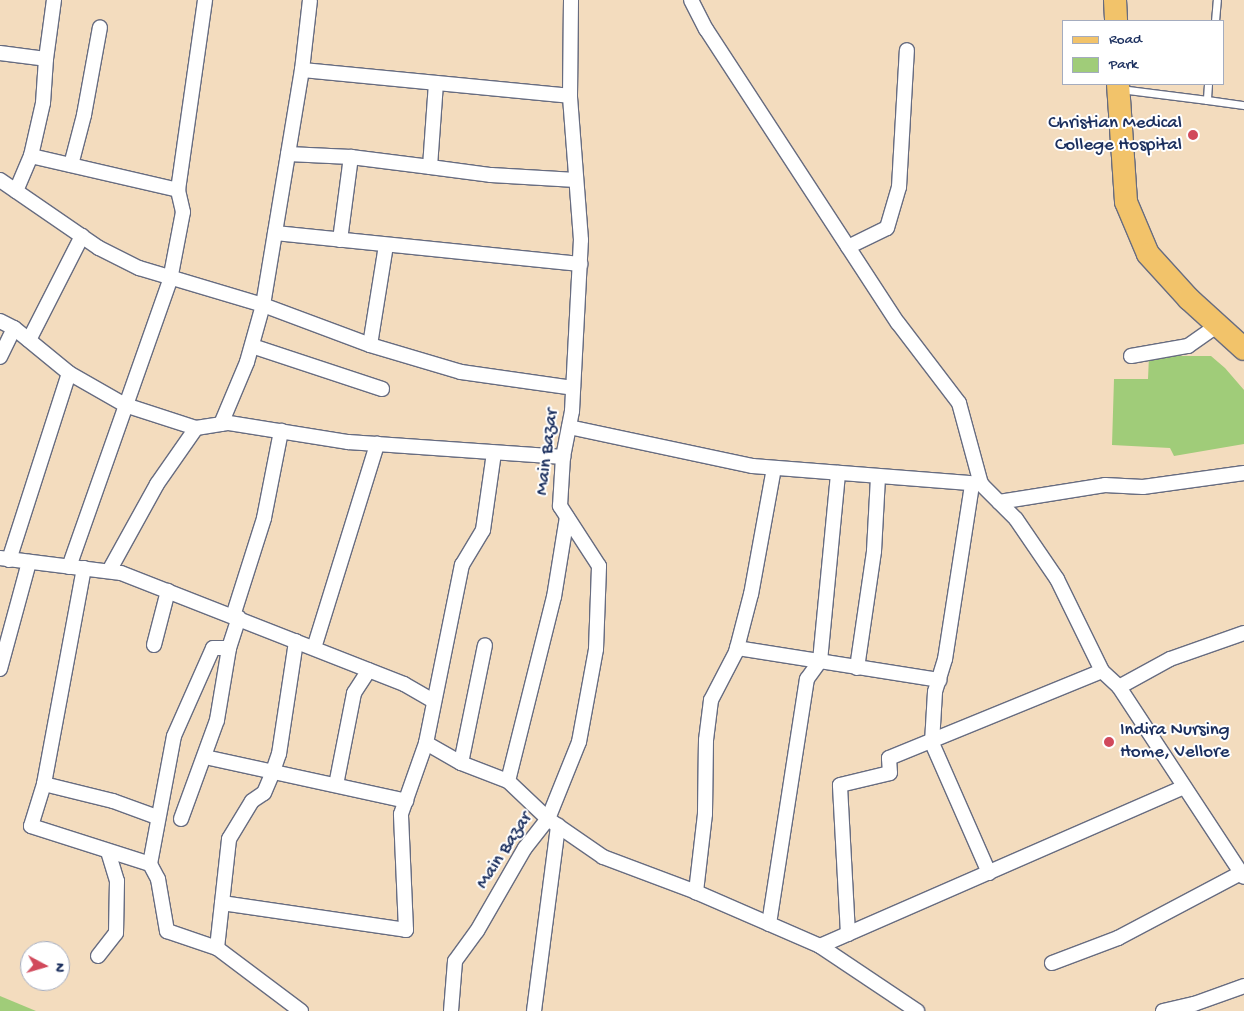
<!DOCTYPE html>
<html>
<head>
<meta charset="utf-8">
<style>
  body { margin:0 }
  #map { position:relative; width:1244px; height:1011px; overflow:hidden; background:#f3dcbe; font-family:"Gochi Hand",sans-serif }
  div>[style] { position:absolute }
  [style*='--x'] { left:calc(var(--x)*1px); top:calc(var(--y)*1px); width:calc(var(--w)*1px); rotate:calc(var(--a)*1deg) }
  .green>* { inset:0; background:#a0cc79 }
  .roads { filter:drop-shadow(1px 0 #676c80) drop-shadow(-1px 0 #676c80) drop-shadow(0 1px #676c80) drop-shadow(0 -1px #676c80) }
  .service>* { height:7px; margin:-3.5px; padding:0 3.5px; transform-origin:3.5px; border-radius:3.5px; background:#fff }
  .minor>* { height:14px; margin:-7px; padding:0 7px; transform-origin:7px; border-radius:7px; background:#fff }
  .primary>* { height:22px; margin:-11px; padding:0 11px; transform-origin:11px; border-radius:11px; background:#f2c36a }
  .dots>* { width:14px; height:14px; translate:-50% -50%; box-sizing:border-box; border:2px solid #fff; border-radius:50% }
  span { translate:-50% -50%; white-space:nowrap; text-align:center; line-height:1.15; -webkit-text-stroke:4px #fff; paint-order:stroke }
  .poi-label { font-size:19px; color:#1b2f5e }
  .right { translate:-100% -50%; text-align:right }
  .left { translate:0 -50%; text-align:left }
  .street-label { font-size:19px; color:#1b2f5e }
  .legend { position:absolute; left:1062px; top:20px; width:162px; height:65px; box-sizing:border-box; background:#fff; border:1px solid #a4acbf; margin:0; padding:6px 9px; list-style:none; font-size:15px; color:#1b2f5e }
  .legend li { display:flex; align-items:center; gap:10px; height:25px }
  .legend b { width:25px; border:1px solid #a4acbf }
  .north { position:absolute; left:20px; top:941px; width:50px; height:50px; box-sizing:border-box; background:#fff; border:1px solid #a4acbf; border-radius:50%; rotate:96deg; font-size:14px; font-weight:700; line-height:20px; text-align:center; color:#1b2f5e }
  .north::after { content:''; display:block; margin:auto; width:18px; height:22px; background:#d1495b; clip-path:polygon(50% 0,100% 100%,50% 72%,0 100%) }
</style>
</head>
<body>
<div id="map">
  <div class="green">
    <i style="clip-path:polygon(1149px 356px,1211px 356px,1225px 368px,1244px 390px,1244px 444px,1174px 456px,1170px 448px,1112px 445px,1114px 379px,1148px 379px)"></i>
    <i style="clip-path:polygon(0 996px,36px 1011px,0 1011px)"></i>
  </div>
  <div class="roads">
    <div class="service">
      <i style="--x:1215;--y:21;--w:21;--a:-85"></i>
      <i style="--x:1208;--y:84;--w:16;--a:94"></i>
      <i style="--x:1207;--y:100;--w:37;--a:8"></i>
      <i style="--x:1120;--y:89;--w:88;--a:7.2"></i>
    </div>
    <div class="minor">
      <i style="--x:691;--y:0;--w:33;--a:63"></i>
      <i style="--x:706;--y:29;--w:351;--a:56.9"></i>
      <i style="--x:898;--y:323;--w:101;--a:52.7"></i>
      <i style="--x:959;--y:403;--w:84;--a:74.8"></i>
      <i style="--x:981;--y:484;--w:49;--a:45"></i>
      <i style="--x:1016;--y:519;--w:73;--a:55.7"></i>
      <i style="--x:1057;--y:579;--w:102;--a:63.9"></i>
      <i style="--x:1102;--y:671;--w:23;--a:43"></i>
      <i style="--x:1119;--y:687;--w:227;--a:56.7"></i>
      <i style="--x:0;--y:53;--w:46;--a:7.4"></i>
      <i style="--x:46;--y:59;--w:44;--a:93.9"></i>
      <i style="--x:43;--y:103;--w:54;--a:102.8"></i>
      <i style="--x:46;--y:59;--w:60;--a:-82.3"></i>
      <i style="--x:302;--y:70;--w:70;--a:-83.5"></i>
      <i style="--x:436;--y:83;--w:84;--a:94.1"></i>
      <i style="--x:430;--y:167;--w:62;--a:7.5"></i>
      <i style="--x:491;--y:175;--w:85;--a:3.4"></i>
      <i style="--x:288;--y:154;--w:63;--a:2.7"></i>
      <i style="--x:71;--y:165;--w:52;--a:-75.4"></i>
      <i style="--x:84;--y:115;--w:89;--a:-79.7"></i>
      <i style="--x:0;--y:180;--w:120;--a:34.5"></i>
      <i style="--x:99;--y:248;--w:45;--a:26.6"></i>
      <i style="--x:139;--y:268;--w:129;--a:16.6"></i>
      <i style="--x:263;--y:305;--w:238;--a:-80.6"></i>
      <i style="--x:302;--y:70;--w:269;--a:5.5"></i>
      <i style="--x:16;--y:191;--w:38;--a:-67"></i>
      <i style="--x:31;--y:156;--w:151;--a:13"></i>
      <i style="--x:178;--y:190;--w:192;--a:-81.9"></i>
      <i style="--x:275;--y:233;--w:307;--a:5.8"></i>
      <i style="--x:340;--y:240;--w:84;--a:-82.5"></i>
      <i style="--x:351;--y:157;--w:80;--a:7.2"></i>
      <i style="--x:848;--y:247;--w:43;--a:-26"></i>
      <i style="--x:887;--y:228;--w:43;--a:-73.7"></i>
      <i style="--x:899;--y:187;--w:137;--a:-86.7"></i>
      <i style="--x:0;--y:321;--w:16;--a:27"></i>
      <i style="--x:14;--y:328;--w:71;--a:39.3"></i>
      <i style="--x:69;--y:373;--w:64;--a:29.7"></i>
      <i style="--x:125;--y:405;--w:75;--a:17.9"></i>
      <i style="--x:196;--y:428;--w:33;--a:-9"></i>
      <i style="--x:229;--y:423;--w:121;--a:9.1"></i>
      <i style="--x:348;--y:442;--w:216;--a:4"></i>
      <i style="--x:29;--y:340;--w:117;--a:-63"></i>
      <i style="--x:370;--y:345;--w:101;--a:-80.9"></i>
      <i style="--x:252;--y:346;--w:137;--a:18.3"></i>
      <i style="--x:1131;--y:356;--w:58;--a:-10"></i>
      <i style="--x:1188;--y:346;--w:37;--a:-35"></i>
      <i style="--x:0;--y:357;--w:32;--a:-64"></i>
      <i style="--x:221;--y:424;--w:67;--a:-67.2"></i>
      <i style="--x:247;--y:362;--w:59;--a:-74.3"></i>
      <i style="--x:263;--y:305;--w:114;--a:20.5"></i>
      <i style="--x:370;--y:345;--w:95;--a:16.5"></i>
      <i style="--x:461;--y:372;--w:113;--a:8.1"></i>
      <i style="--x:569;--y:427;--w:188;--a:12"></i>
      <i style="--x:753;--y:466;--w:229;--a:4.5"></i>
      <i style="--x:774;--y:468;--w:128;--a:100.3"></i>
      <i style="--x:751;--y:594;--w:60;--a:104.5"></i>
      <i style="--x:736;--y:652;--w:54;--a:117.5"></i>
      <i style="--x:711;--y:700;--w:40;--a:97.1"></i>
      <i style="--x:706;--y:740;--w:74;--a:90.8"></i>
      <i style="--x:705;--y:814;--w:79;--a:96.6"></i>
      <i style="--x:696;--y:892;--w:135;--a:23.5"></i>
      <i style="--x:820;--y:946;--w:397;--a:-23.6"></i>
      <i style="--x:972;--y:485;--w:176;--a:98.8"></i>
      <i style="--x:945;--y:659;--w:34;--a:107"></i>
      <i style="--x:935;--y:692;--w:51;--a:93.4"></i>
      <i style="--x:932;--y:743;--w:142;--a:66.3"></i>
      <i style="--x:999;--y:502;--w:107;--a:-9.1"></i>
      <i style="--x:1105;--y:485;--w:38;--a:3"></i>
      <i style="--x:1143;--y:487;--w:102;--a:-7.9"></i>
      <i style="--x:0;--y:558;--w:122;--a:7.1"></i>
      <i style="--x:121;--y:573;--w:304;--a:21.4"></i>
      <i style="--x:404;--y:684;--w:34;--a:30"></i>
      <i style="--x:9;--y:560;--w:196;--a:-72.2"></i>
      <i style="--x:69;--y:567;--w:304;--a:-70.6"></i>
      <i style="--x:170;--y:280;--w:69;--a:-79.2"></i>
      <i style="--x:183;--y:212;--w:23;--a:-103"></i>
      <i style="--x:84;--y:568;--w:220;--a:100.5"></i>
      <i style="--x:44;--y:784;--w:44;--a:107.2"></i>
      <i style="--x:31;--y:826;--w:125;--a:17.7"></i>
      <i style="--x:150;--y:864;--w:17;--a:62"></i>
      <i style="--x:158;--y:879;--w:53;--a:80.2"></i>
      <i style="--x:167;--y:931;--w:53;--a:18.8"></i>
      <i style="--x:217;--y:948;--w:105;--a:36.9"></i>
      <i style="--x:109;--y:571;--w:99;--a:-61.1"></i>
      <i style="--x:157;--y:484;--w:68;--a:-55.1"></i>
      <i style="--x:233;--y:616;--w:103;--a:-72.4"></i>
      <i style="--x:264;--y:518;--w:89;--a:-78.9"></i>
      <i style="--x:154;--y:645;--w:56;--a:-75.5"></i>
      <i style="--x:314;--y:648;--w:214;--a:-72.8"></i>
      <i style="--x:737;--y:648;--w:205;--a:9"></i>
      <i style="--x:857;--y:668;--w:118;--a:-81.7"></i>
      <i style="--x:874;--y:551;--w:74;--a:-86.9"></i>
      <i style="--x:0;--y:669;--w:111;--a:-74.8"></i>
      <i style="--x:1119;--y:687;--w:58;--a:-28.8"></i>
      <i style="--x:1170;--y:659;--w:78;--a:-19.4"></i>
      <i style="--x:426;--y:743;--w:40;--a:29.7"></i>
      <i style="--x:461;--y:763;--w:50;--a:21"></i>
      <i style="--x:508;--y:781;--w:55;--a:43.5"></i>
      <i style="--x:548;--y:819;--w:67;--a:34.6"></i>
      <i style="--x:603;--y:857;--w:99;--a:20.6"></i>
      <i style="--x:205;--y:757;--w:206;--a:12.3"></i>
      <i style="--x:461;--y:763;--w:120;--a:-78.5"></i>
      <i style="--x:508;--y:781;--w:190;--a:-76"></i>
      <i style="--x:554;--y:597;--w:81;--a:-80.8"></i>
      <i style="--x:44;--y:784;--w:71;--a:13.8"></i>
      <i style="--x:113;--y:801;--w:47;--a:20"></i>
      <i style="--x:336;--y:785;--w:94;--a:-78.9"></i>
      <i style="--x:354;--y:693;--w:27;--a:-57"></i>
      <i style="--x:181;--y:819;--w:105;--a:-70"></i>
      <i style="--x:217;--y:720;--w:73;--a:-80.5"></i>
      <i style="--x:150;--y:864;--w:130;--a:-79.4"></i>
      <i style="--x:174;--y:736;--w:96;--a:-66.1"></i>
      <i style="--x:213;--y:648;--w:16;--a:0"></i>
      <i style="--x:229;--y:648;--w:32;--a:-72"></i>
      <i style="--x:222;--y:903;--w:186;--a:8.3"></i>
      <i style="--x:406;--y:930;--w:116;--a:-92.5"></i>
      <i style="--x:401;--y:814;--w:75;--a:-70.6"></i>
      <i style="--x:426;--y:743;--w:182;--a:-78.6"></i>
      <i style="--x:462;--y:565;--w:41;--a:-59"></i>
      <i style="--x:483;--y:530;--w:78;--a:-81.9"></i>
      <i style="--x:769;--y:924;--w:248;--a:-81.2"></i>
      <i style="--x:807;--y:679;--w:22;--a:-54"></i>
      <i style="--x:820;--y:661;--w:189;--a:-84.5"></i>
      <i style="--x:848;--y:934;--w:149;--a:-93.1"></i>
      <i style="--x:840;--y:785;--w:51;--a:-13.5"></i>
      <i style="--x:890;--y:773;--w:15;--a:-94"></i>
      <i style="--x:889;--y:758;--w:230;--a:-22.2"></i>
      <i style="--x:820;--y:946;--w:117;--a:33.8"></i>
      <i style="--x:217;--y:948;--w:110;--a:-83.7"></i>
      <i style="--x:229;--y:839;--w:44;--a:-58.8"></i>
      <i style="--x:252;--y:801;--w:14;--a:-34"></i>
      <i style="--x:264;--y:793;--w:21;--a:-67"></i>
      <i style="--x:272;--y:774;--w:21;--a:-71"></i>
      <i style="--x:279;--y:754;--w:114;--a:-81.4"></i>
      <i style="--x:98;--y:956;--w:29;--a:-52"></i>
      <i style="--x:116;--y:933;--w:52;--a:-88.9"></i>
      <i style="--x:117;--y:881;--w:30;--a:-107"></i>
      <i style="--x:1052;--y:963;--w:71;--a:-20.7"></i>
      <i style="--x:1118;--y:938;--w:139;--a:-27.9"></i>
      <i style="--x:451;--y:1011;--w:50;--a:-85.4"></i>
      <i style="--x:455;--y:961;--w:37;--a:-54"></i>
      <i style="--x:477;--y:931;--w:96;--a:-60"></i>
      <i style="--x:525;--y:848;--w:37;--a:-52"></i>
      <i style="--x:548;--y:819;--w:83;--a:-68.1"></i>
      <i style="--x:579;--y:742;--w:95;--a:-79.6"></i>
      <i style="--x:596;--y:649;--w:83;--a:-87.9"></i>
      <i style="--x:599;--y:566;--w:72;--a:-123"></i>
      <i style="--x:560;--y:506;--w:49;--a:-86.5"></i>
      <i style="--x:563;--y:457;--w:47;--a:-78.9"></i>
      <i style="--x:572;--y:411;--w:171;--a:-87"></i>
      <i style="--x:581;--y:240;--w:144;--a:-94.4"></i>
      <i style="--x:570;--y:96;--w:96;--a:-89.4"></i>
      <i style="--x:534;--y:1011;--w:187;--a:-82.6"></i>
      <i style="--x:1163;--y:1011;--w:32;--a:-13"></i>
      <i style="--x:1194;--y:1004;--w:53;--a:-19.8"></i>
    </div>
    <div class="primary">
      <i style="--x:1115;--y:0;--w:21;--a:87"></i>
      <i style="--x:1118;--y:84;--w:118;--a:86.1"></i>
      <i style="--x:1126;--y:202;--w:56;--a:67.1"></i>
      <i style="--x:1148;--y:254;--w:61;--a:47.7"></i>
      <i style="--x:1189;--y:299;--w:74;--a:42.3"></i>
    </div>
  </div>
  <div class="dots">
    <i style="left:1193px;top:135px;background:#d1495b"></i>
    <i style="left:1109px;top:742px;background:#d1495b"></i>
  </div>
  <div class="poi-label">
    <span class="right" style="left:1182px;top:135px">Christian Medical<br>College Hospital</span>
    <span class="left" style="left:1120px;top:742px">Indira Nursing<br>Home, Vellore</span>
  </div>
  <div class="street-label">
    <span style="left:548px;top:452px;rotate:-83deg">Main Bazar</span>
    <span style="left:505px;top:851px;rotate:-57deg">Main Bazar</span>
  </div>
  <ul class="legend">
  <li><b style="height:6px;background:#f2c36a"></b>Road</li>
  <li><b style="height:14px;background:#a0cc79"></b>Park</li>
  </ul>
  <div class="north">N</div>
</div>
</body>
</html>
